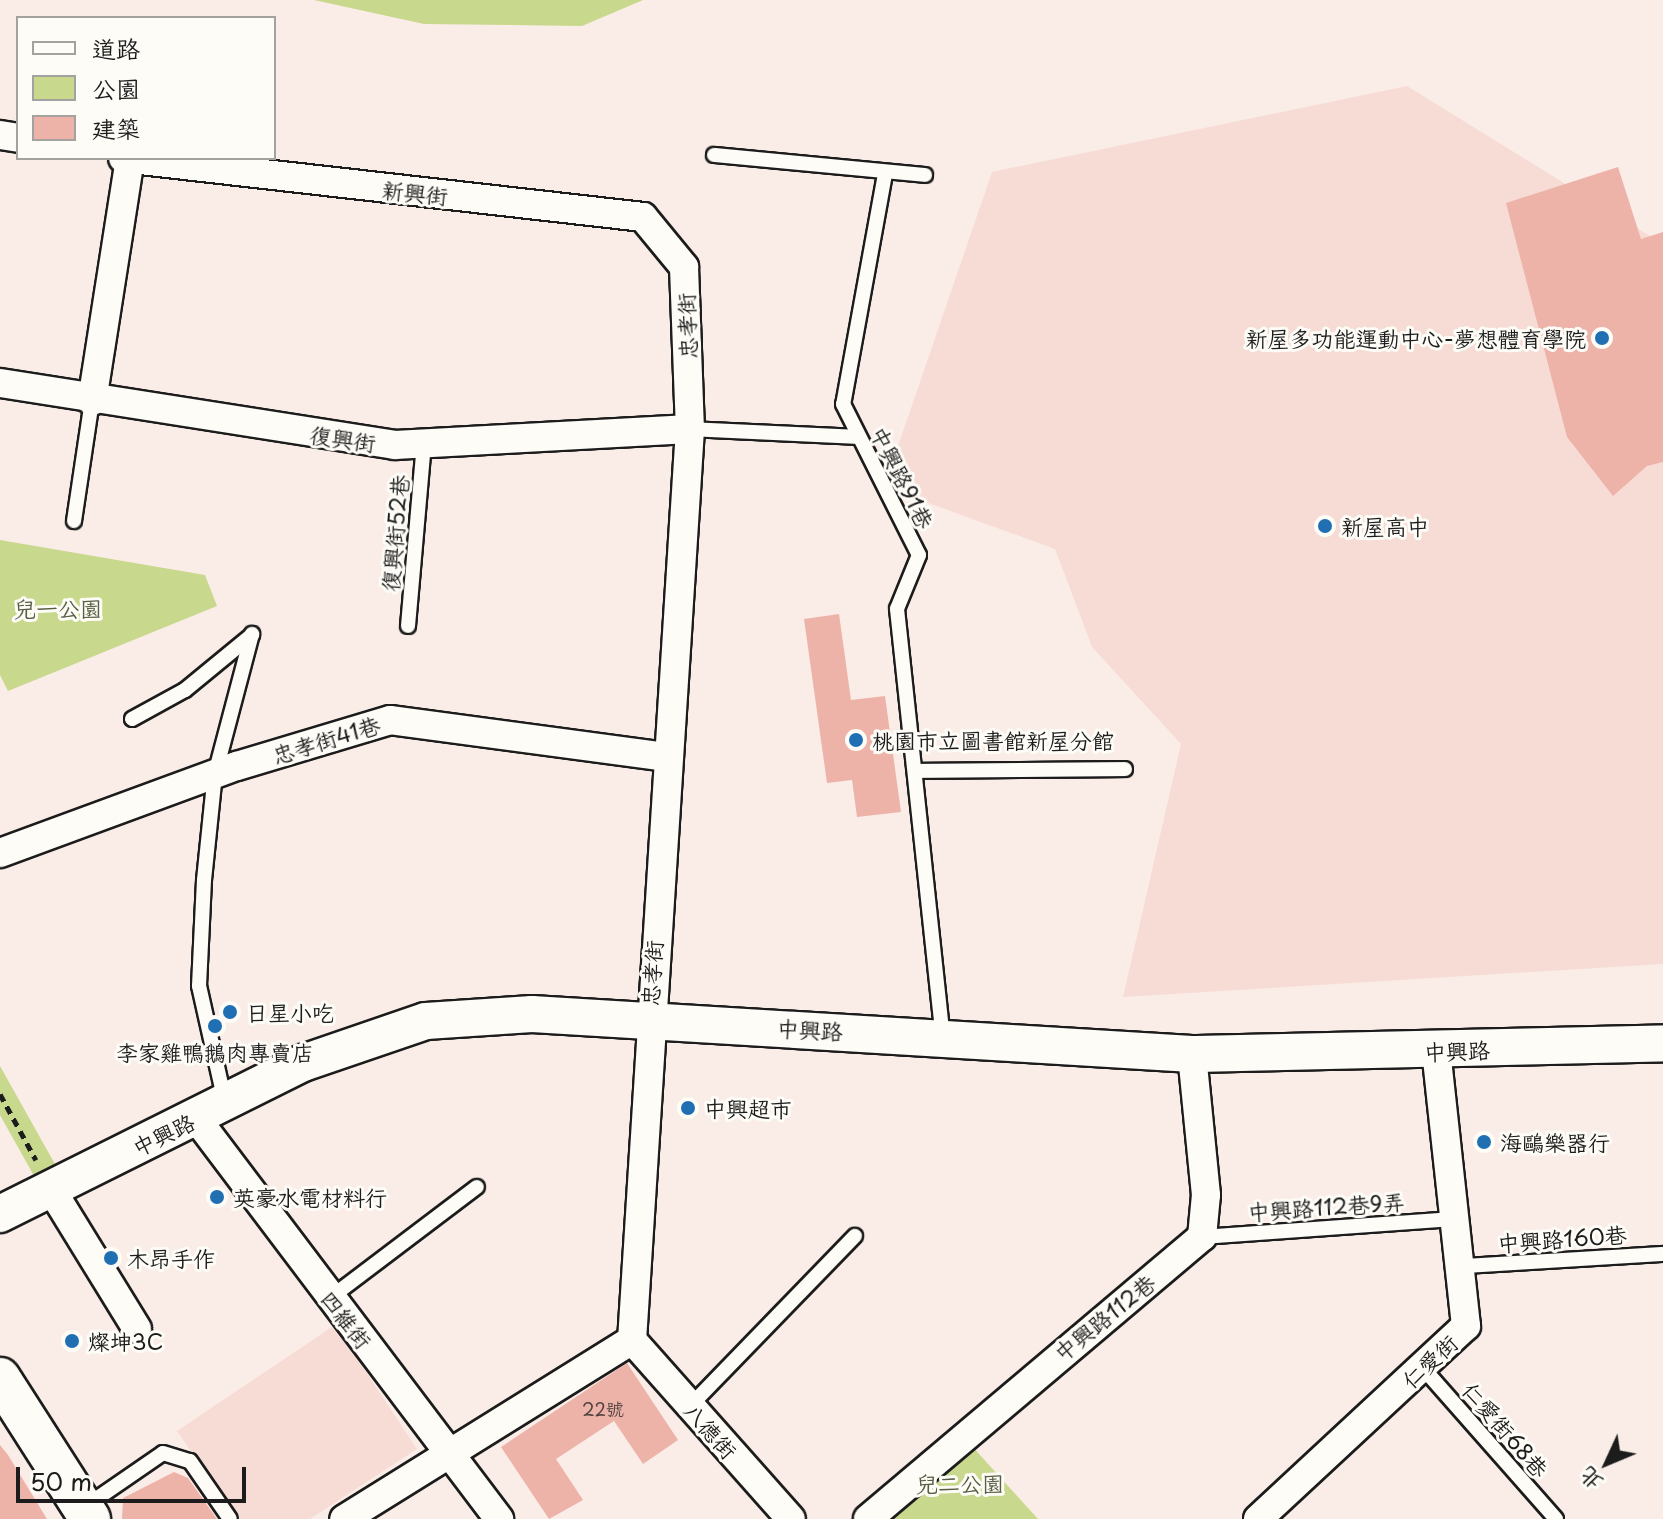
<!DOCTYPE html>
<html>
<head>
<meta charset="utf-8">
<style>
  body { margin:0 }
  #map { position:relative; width:1663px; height:1519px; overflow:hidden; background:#faede7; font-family:"Playpen Sans","LXGW WenKai TC",sans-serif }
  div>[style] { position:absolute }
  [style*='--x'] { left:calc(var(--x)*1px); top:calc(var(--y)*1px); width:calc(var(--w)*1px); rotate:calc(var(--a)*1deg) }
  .built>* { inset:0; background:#f6dcd4 }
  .green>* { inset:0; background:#c8d88c }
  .building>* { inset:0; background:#edb3a9 }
  .path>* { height:5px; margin-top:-2.5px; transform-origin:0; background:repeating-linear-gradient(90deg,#1c1c1c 0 8px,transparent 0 14px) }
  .roads { filter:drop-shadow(2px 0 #1c1c1c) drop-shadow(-2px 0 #1c1c1c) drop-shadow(0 2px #1c1c1c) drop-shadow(0 -2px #1c1c1c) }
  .service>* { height:14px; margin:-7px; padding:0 7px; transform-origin:7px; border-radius:7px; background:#fdfcf7 }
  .minor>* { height:28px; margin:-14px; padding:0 14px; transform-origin:14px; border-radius:14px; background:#fdfcf7 }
  .tertiary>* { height:36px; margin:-18px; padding:0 18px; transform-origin:18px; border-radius:18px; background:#fdfcf7 }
  .secondary>* { height:40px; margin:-20px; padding:0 20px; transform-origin:20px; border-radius:20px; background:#fdfcf7 }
  .dots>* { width:22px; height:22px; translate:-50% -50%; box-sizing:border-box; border:4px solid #fdfcf7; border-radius:50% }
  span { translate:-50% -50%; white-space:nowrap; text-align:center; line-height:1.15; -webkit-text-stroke:6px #fdfcf7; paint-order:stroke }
  .number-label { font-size:18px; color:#50423f }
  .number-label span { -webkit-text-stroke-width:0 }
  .street-label { font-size:22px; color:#1c1c1c }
  .poi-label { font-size:22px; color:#1c1c1c }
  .right { translate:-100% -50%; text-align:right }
  .left { translate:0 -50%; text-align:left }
  .park-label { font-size:22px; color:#585e43 }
  .legend { position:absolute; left:16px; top:16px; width:260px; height:144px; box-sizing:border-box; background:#fdfcf7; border:2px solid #a3a29f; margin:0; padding:10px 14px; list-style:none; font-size:24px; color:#1c1c1c }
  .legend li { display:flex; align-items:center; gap:16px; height:40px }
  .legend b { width:40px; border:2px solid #a3a29f }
  .north { position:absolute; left:1567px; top:1423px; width:80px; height:80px; -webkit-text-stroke:6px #fdfcf7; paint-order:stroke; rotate:226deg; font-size:22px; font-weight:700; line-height:32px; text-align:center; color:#1c1c1c }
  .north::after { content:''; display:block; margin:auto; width:28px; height:36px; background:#1c1c1c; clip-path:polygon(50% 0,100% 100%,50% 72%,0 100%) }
  .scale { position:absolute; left:16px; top:1467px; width:230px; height:36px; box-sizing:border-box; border:4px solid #1c1c1c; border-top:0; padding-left:10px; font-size:24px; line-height:28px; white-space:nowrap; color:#1c1c1c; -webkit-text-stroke:6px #fdfcf7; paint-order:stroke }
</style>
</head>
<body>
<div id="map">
  <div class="built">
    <i style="clip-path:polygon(1407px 86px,1663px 244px,1663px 964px,1123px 997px,1181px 744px,1092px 647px,1055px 549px,884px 487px,992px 172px)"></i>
    <i style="clip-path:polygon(335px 1325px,417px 1449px,310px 1519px,238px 1519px,177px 1431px)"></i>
  </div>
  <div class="green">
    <i style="clip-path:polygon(314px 0,643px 0,582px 26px,424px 24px)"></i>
    <i style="clip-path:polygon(0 540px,205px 575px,217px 606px,8px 691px,0 675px)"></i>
    <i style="clip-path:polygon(0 1066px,65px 1182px,43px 1192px,0 1115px)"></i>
    <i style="clip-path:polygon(961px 1434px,1038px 1519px,868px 1519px)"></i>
  </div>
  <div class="building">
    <i style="clip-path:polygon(1618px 167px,1641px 239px,1663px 232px,1663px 462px,1647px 466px,1613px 496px,1567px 437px,1506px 203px)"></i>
    <i style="clip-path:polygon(839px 614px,851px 700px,885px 696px,901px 812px,857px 817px,852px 780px,827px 783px,804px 619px)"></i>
    <i style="clip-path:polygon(627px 1363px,678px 1440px,643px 1464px,614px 1421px,556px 1459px,583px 1500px,549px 1519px,501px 1447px)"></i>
    <i style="clip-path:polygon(0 1445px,8px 1455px,47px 1519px,0 1519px)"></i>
    <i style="clip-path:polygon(174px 1472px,188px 1478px,217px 1519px,122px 1519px,123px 1498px)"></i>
  </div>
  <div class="path">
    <i style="--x:0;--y:1094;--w:75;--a:61.4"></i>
  </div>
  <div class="roads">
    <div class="service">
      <i style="--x:714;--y:155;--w:212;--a:5.4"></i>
      <i style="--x:885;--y:174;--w:234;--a:100.3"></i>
      <i style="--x:843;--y:404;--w:169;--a:63.3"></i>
      <i style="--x:919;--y:555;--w:58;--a:112.2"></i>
      <i style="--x:897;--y:609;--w:430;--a:83.9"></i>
      <i style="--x:690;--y:429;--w:168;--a:2.7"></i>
      <i style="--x:74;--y:521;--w:121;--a:-81.5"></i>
      <i style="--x:408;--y:626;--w:183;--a:-85"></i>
      <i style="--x:132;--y:719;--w:60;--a:-28.7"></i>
      <i style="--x:185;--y:690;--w:87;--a:-39.4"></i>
      <i style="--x:915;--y:771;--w:210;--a:-0.5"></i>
      <i style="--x:225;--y:1102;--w:119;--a:-102.6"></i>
      <i style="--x:199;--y:986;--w:106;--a:-87.3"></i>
      <i style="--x:204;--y:880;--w:107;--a:-84.1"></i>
      <i style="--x:215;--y:774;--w:145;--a:-75.2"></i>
      <i style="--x:1202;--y:1237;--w:252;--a:-4.1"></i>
      <i style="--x:1464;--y:1266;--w:199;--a:-3.5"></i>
      <i style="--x:330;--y:1298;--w:184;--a:-37.1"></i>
      <i style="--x:1423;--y:1368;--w:201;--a:48.6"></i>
      <i style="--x:690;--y:1406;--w:237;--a:-45.9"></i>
      <i style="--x:86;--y:1506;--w:93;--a:-34.5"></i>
      <i style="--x:163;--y:1453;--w:28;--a:17"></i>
      <i style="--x:190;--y:1461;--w:70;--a:55.4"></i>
    </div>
    <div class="minor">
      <i style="--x:0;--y:135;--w:18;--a:9"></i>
      <i style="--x:123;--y:158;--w:523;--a:6.47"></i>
      <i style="--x:643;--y:217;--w:65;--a:50.6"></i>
      <i style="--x:684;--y:267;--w:162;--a:87.9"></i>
      <i style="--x:690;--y:429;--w:913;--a:93.64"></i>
      <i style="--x:632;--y:1340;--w:339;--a:148.1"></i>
      <i style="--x:0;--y:383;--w:400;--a:8.9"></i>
      <i style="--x:395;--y:445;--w:295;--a:-3.1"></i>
      <i style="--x:92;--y:401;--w:245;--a:-81.1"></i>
      <i style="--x:0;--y:853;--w:252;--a:-20.2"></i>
      <i style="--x:237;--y:766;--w:160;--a:-16.7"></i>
      <i style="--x:390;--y:720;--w:278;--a:7.6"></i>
      <i style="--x:196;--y:1118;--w:503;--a:52.92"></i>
      <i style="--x:51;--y:1189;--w:164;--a:58.4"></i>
      <i style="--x:632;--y:1340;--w:239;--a:48.4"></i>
      <i style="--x:868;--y:1519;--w:437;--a:-40.2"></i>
      <i style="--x:1202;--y:1237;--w:42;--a:-84.6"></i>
      <i style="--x:1206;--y:1195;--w:142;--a:-95.7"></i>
      <i style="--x:1258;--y:1519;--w:284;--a:-42.9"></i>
      <i style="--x:1466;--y:1326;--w:277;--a:-96.2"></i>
    </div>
    <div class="tertiary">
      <i style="--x:0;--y:1214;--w:339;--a:-26.5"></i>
      <i style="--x:303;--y:1063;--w:130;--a:-18.9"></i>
      <i style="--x:426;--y:1021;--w:106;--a:-3.8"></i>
      <i style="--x:532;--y:1014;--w:661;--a:3.47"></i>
      <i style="--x:1192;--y:1054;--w:471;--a:-1.3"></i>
    </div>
    <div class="secondary">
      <i style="--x:0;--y:1378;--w:167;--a:57.4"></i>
    </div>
  </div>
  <div class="dots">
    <i style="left:1602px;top:338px;background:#1f6fb2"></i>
    <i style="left:1325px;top:526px;background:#1f6fb2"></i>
    <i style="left:856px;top:740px;background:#1f6fb2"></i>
    <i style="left:230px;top:1012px;background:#1f6fb2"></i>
    <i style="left:215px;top:1026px;background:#1f6fb2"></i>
    <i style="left:688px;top:1108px;background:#1f6fb2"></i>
    <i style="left:1484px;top:1142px;background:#1f6fb2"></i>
    <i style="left:217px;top:1197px;background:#1f6fb2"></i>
    <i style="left:111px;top:1258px;background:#1f6fb2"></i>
    <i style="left:72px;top:1341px;background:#1f6fb2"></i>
  </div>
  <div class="number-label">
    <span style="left:603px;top:1409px">22號</span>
  </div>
  <div class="street-label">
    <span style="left:415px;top:192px;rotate:6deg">新興街</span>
    <span style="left:686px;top:326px;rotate:-92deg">忠孝街</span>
    <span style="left:343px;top:438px;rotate:8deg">復興街</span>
    <span style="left:903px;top:477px;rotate:63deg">中興路91巷</span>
    <span style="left:394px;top:533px;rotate:-85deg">復興街52巷</span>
    <span style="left:326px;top:739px;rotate:-17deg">忠孝街41巷</span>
    <span style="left:651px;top:973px;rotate:-86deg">忠孝街</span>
    <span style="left:810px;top:1029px;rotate:3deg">中興路</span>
    <span style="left:1457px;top:1050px;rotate:-2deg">中興路</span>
    <span style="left:163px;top:1134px;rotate:-26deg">中興路</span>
    <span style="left:1326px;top:1206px;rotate:-4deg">中興路112巷9弄</span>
    <span style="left:1562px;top:1238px;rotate:-4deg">中興路160巷</span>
    <span style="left:1104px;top:1317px;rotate:-39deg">中興路112巷</span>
    <span style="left:347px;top:1319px;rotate:52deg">四維街</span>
    <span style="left:1429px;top:1361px;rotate:-43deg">仁愛街</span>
    <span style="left:1506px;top:1429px;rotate:49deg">仁愛街68巷</span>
    <span style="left:711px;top:1430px;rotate:48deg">八德街</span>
  </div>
  <div class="poi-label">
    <span class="right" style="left:1586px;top:338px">新屋多功能運動中心-夢想體育學院</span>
    <span class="left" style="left:1341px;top:526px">新屋高中</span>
    <span class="left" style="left:872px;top:740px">桃園市立圖書館新屋分館</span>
    <span class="left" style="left:246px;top:1012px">日星小吃</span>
    <span style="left:215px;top:1052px">李家雞鴨鵝肉專賣店</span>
    <span class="left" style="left:704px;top:1108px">中興超市</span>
    <span class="left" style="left:1500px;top:1142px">海鷗樂器行</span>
    <span class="left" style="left:233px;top:1197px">英豪水電材料行</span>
    <span class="left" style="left:127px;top:1258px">木昂手作</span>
    <span class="left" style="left:88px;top:1341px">燦坤3C</span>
  </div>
  <div class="park-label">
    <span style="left:58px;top:608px">兒一公園</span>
    <span style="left:960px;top:1483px">兒二公園</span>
  </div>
  <ul class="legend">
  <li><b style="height:10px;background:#fdfcf7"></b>道路</li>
  <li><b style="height:22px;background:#c8d88c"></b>公園</li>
  <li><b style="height:22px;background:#edb3a9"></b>建築</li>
  </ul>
  <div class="north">北</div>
  <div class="scale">50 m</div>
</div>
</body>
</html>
